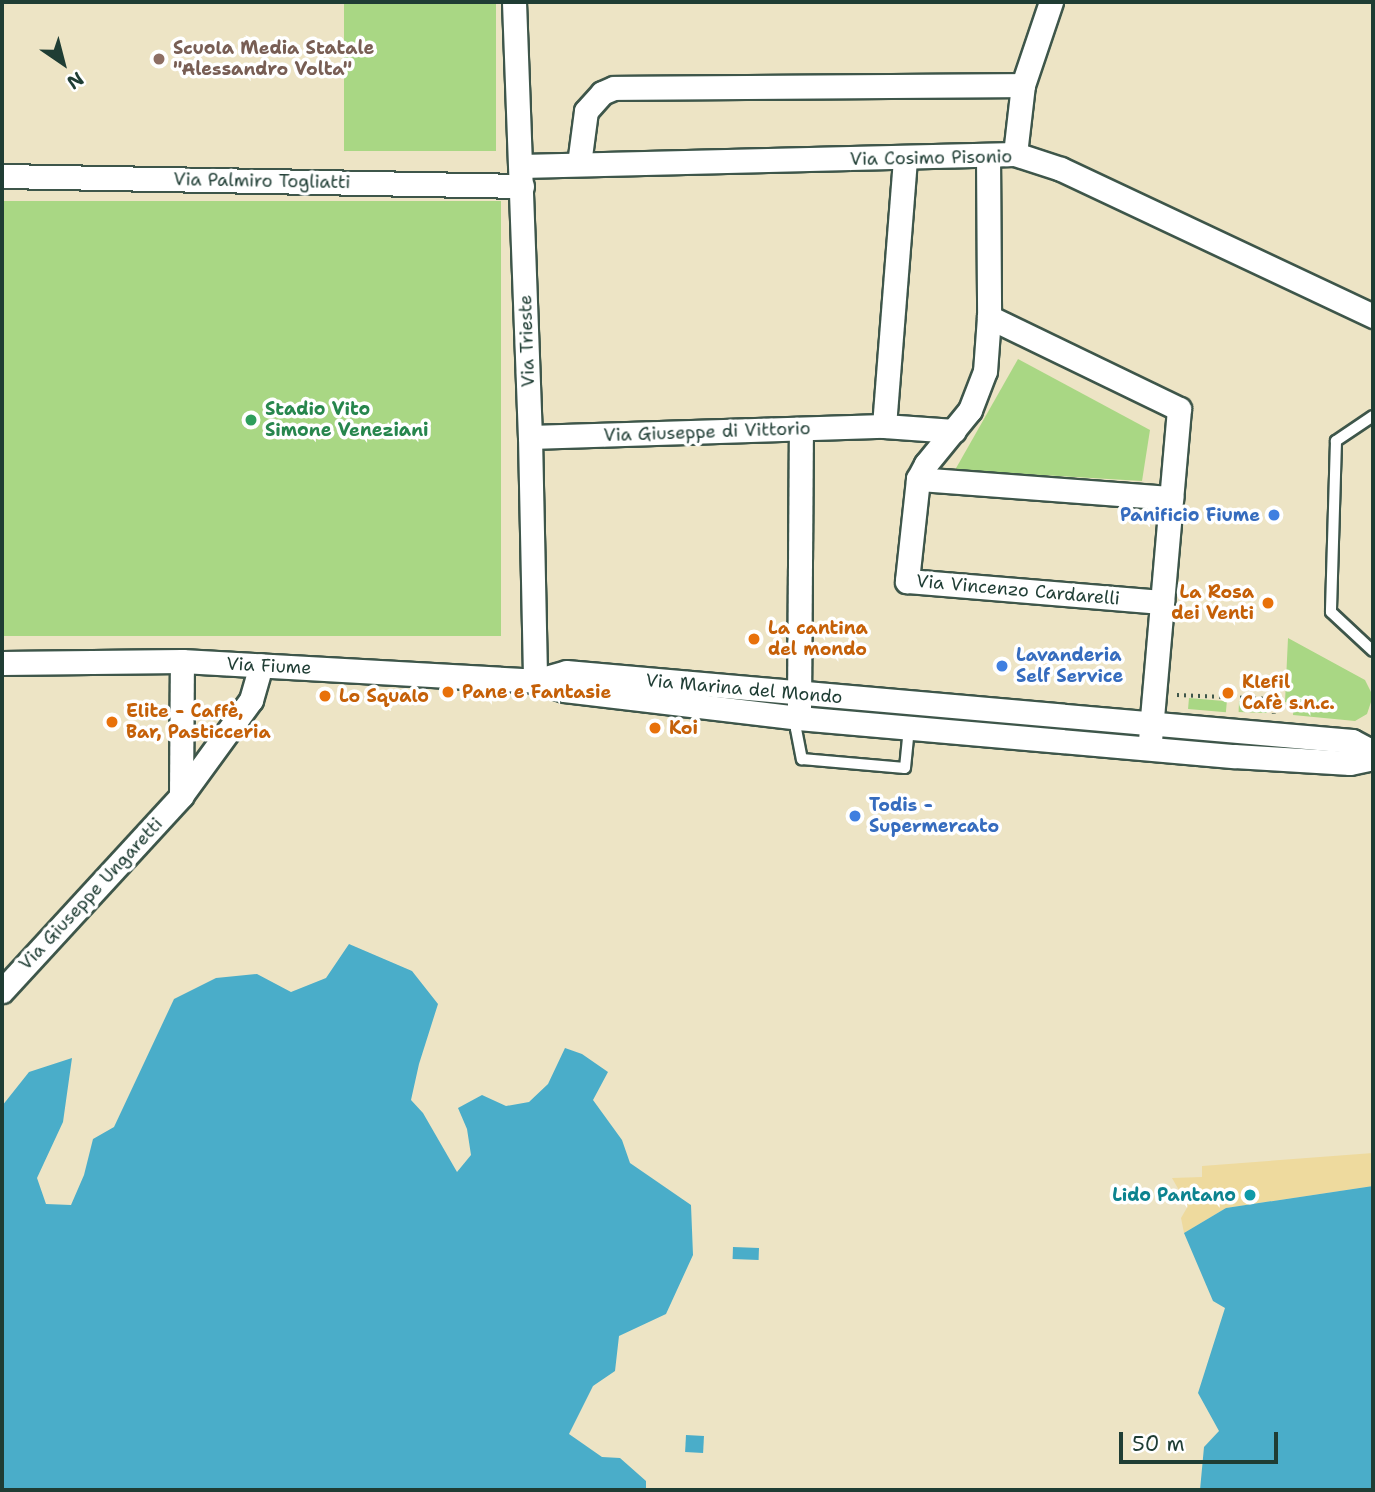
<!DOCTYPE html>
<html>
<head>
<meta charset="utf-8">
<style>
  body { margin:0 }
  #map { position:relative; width:1375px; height:1492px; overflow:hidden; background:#ede4c5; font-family:"Shantell Sans",sans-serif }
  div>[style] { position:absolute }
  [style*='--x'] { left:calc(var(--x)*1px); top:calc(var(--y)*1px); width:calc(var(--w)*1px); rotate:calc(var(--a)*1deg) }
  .green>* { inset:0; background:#a9d784; transform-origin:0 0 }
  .sand>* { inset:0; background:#eeda9e }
  .water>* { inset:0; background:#4aadc9; transform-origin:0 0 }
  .path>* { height:3.5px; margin-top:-1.75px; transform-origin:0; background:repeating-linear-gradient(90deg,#3e564a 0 2px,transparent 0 7px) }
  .roads { filter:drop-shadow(2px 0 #3e564a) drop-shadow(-2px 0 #3e564a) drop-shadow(0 2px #3e564a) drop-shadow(0 -2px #3e564a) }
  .lane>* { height:10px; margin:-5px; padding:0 5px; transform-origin:5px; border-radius:5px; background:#fff }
  .street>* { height:23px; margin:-11.5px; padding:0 11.5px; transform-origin:11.5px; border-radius:11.5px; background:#fff }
  .dots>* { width:19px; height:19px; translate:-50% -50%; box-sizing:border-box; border:4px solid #fff; border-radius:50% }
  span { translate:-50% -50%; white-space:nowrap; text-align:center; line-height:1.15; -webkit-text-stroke:7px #fff; paint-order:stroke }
  .education-label { font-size:18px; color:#785e54; font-weight:700 }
  .left { translate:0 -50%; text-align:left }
  .street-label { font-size:18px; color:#1f3d34 }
  .leisure-label { font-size:18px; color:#27864d; font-weight:700 }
  .shop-label { font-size:18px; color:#366cbe; font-weight:700 }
  .right { translate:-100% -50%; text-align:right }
  .food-label { font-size:18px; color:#c56008; font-weight:700 }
  .culture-label { font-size:18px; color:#0d838f; font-weight:700 }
  .frame { position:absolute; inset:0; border:4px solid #1f3d34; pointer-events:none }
  .north { position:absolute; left:28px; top:28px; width:70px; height:70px; -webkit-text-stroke:5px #fff; paint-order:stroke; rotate:145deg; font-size:19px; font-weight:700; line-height:28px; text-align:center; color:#1f3d34 }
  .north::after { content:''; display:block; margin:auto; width:24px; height:32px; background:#1f3d34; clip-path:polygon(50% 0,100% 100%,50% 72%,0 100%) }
  .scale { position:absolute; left:1119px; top:1432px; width:159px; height:32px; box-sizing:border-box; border:4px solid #1f3d34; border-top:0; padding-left:9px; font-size:21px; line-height:24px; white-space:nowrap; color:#1f3d34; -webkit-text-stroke:5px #fff; paint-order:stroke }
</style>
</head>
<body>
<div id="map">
  <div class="green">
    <i style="left:344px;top:2px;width:152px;height:149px"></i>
    <i style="left:2px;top:201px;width:499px;height:435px"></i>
    <i style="clip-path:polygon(1018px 359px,1150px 430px,1142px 481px,955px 470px)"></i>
    <i style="clip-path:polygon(1288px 638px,1365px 680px,1373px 696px,1367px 714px,1355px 721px,1293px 715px,1294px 704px,1285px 702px)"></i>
    <i style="left:1189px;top:698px;width:38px;height:11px;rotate:5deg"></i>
    <i style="left:1239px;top:701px;width:28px;height:11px;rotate:2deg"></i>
  </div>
  <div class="sand">
    <i style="clip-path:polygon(1373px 1153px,1373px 1186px,1226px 1208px,1184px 1233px,1181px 1218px,1188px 1206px,1172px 1178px,1202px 1177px,1202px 1166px)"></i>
  </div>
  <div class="water">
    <i style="clip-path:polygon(349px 944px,412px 971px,438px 1004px,419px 1064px,411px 1100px,423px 1113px,457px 1172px,471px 1155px,467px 1129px,458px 1108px,482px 1095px,506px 1106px,529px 1102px,548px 1084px,565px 1048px,582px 1054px,608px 1072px,593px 1100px,622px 1140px,630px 1163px,691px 1205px,693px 1255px,666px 1314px,619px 1336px,615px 1371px,593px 1386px,569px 1434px,602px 1457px,620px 1458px,646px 1481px,646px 1490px,2px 1490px,2px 1106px,29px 1072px,72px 1058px,63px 1122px,37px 1178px,46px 1204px,71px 1205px,84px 1175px,93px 1139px,114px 1127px,174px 999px,216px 978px,257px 974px,291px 992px,326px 978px)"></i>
    <i style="clip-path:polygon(1373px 1186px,1373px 1490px,1200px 1490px,1204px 1447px,1219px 1431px,1198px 1393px,1225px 1308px,1213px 1301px,1184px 1233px,1226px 1208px)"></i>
    <i style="left:733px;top:1247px;width:26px;height:12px;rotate:2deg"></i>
    <i style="left:686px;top:1435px;width:18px;height:17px;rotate:3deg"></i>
  </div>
  <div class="path">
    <i style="--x:1177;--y:695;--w:96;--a:2.4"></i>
    <i style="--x:1273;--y:699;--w:15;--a:86"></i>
  </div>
  <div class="roads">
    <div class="lane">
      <i style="--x:1373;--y:416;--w:45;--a:146"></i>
      <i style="--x:1336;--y:441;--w:171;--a:91.7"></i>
      <i style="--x:1331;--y:612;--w:57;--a:42.9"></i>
      <i style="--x:798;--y:718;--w:11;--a:100"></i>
      <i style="--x:796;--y:729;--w:31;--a:79"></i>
      <i style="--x:802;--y:759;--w:103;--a:5"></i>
      <i style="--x:905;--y:768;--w:40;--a:-84.3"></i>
    </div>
    <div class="street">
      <i style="--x:514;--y:2;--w:435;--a:87.9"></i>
      <i style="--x:530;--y:437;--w:244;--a:88.8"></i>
      <i style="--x:1015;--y:154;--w:69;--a:-83.4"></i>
      <i style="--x:1023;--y:85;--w:88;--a:-71.4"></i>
      <i style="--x:988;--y:155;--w:162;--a:89.6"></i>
      <i style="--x:989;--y:317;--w:54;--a:94.2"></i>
      <i style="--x:985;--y:371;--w:42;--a:111"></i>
      <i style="--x:970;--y:410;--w:70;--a:129.2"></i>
      <i style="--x:926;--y:464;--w:17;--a:118"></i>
      <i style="--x:918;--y:479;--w:103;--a:96.2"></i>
      <i style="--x:907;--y:581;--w:256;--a:4.7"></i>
      <i style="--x:579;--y:164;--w:53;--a:-82.5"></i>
      <i style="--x:586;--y:111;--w:24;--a:-48"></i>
      <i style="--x:602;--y:93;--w:13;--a:-23"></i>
      <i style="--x:614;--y:88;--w:409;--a:-0.4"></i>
      <i style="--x:521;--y:166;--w:494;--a:-1.4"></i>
      <i style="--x:1015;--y:154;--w:48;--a:18.1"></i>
      <i style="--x:1061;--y:169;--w:345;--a:25.2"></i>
      <i style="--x:2;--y:176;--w:520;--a:1.1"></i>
      <i style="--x:989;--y:317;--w:211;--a:25.8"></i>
      <i style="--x:1179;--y:409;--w:332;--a:95"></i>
      <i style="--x:884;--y:426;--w:268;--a:-85.5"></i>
      <i style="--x:530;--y:437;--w:354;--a:-1.8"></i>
      <i style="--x:884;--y:426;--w:70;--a:4.1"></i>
      <i style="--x:918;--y:479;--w:254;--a:4.3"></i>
      <i style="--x:2;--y:663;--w:180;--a:-0.6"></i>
      <i style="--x:182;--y:661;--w:354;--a:3.2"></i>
      <i style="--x:535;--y:681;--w:30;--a:17"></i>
      <i style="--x:564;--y:690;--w:236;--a:6.8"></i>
      <i style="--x:798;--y:718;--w:438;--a:5"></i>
      <i style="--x:1234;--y:756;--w:116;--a:3.5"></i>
      <i style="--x:1350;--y:763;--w:24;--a:-12"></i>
      <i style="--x:535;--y:681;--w:32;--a:-16"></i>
      <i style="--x:566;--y:672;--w:789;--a:5.02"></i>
      <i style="--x:1352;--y:741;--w:24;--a:28"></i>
      <i style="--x:799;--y:707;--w:278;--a:-89.6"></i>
      <i style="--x:181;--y:796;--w:135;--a:-89.6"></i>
      <i style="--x:2;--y:991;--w:265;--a:-47.4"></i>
      <i style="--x:181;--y:796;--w:119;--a:-53.9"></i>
      <i style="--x:251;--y:700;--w:36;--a:-74"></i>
    </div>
  </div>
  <div class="dots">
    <i style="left:159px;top:59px;background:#8d6e63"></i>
    <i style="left:251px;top:420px;background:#2e9e5b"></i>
    <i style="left:1274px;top:515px;background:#3f7fe0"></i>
    <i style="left:1268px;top:603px;background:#e8710a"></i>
    <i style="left:754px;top:639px;background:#e8710a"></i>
    <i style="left:1002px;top:666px;background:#3f7fe0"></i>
    <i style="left:448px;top:692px;background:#e8710a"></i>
    <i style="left:1228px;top:693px;background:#e8710a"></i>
    <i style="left:325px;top:696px;background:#e8710a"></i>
    <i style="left:112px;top:722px;background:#e8710a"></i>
    <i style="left:655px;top:728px;background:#e8710a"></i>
    <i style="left:855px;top:816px;background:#3f7fe0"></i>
    <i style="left:1250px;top:1195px;background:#0f9aa8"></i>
  </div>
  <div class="education-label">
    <span class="left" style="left:173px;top:59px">Scuola Media Statale<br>"Alessandro Volta"</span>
  </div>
  <div class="street-label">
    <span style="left:931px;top:158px;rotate:-1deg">Via Cosimo Pisonio</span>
    <span style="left:262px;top:181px;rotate:1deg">Via Palmiro Togliatti</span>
    <span style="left:527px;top:341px;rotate:-92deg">Via Trieste</span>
    <span style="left:707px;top:432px;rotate:-2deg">Via Giuseppe di Vittorio</span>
    <span style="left:1018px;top:590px;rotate:5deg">Via Vincenzo Cardarelli</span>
    <span style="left:269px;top:666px;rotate:3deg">Via Fiume</span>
    <span style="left:744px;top:689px;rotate:5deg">Via Marina del Mondo</span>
    <span style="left:91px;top:894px;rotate:-47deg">Via Giuseppe Ungaretti</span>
  </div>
  <div class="leisure-label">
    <span class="left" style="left:265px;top:420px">Stadio Vito<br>Simone Veneziani</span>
  </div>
  <div class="shop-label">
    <span class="right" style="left:1260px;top:515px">Panificio Fiume</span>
    <span class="left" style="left:1016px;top:666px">Lavanderia<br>Self Service</span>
    <span class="left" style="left:869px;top:816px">Todis -<br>Supermercato</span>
  </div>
  <div class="food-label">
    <span class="right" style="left:1254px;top:603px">La Rosa<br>dei Venti</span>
    <span class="left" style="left:768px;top:639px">La cantina<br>del mondo</span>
    <span class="left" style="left:1242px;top:693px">Klefil<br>Cafè s.n.c.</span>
    <span class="left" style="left:462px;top:692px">Pane e Fantasie</span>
    <span class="left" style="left:339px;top:696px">Lo Squalo</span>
    <span class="left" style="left:126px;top:722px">Elite - Caffè,<br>Bar, Pasticceria</span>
    <span class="left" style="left:669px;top:728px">Koi</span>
  </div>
  <div class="culture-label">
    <span class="right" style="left:1236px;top:1195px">Lido Pantano</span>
  </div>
  <div class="frame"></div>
  <div class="north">N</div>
  <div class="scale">50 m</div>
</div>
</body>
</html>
